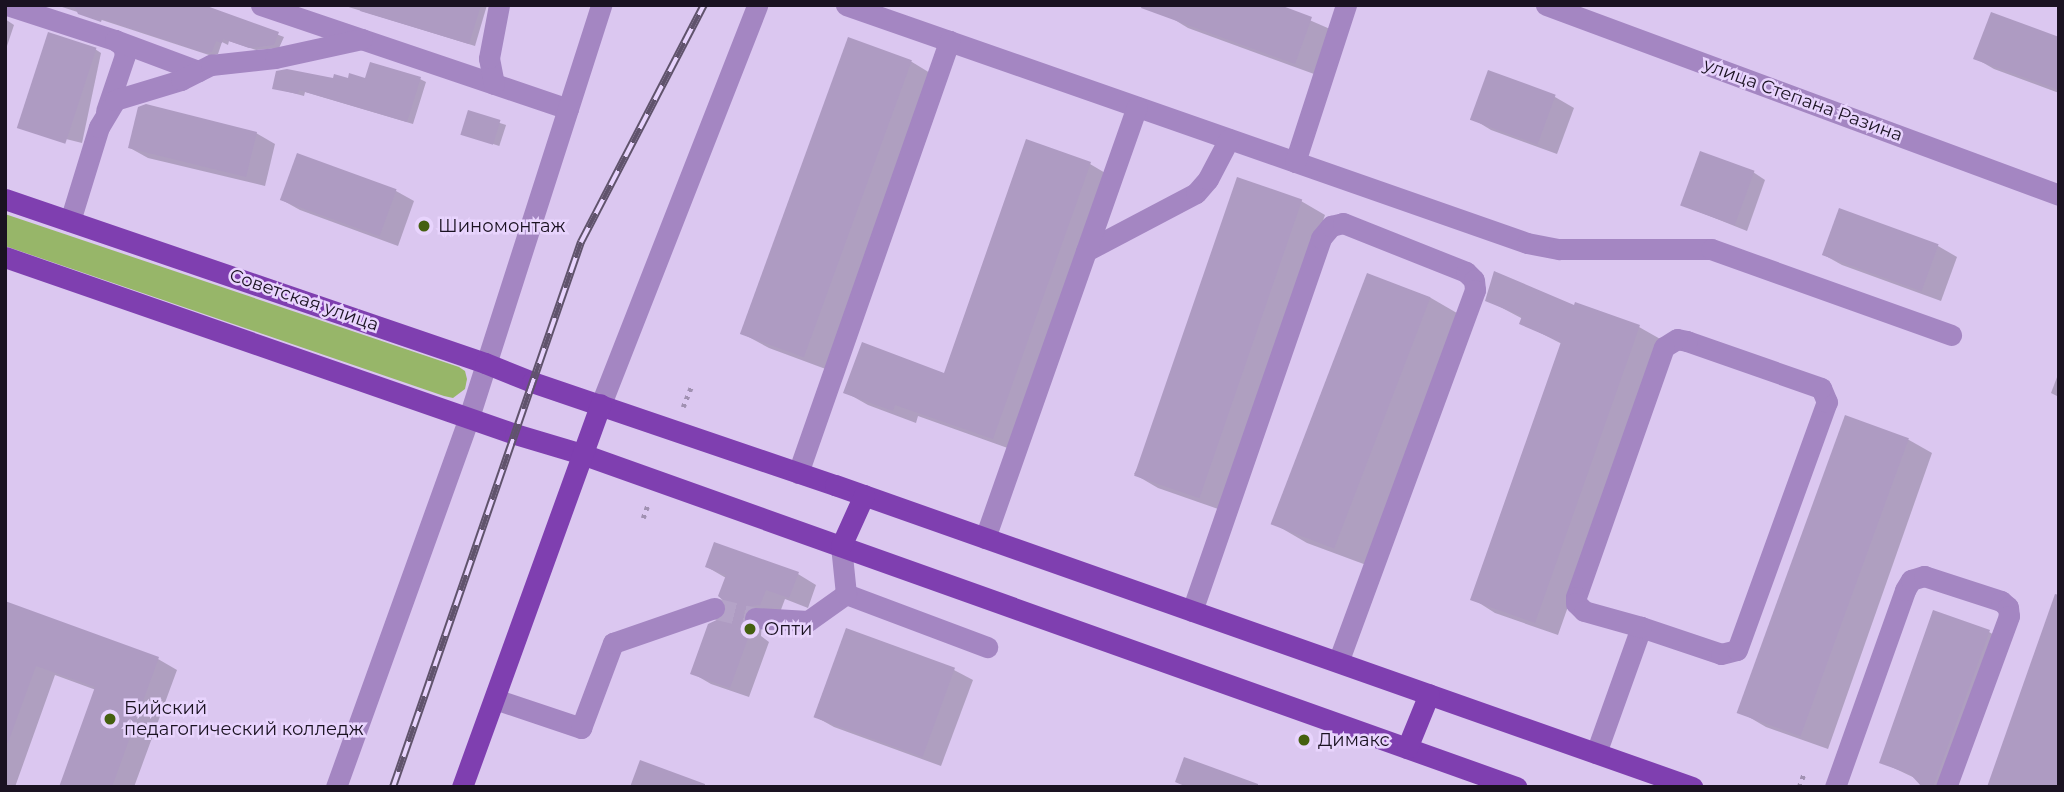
<!DOCTYPE html>
<html>
<head>
<meta charset="utf-8">
<style>
  body { margin:0 }
  #map { position:relative; width:2064px; height:792px; overflow:hidden; background:#dbc7f0; font-family:Montserrat,sans-serif }
  div>[style] { position:absolute }
  [style*='--x'] { left:calc(var(--x)*1px); top:calc(var(--y)*1px); width:calc(var(--w)*1px); rotate:calc(var(--a)*1deg) }
  .green>* { inset:0; background:#97b669 }
  .shadow>* { inset:0; background:#0003; transform-origin:0 0 }
  .building>* { inset:0; background:#ae9bc2; transform-origin:0 0 }
  .minor-tunnel>* { height:21px; margin-top:-10.5px; transform-origin:0; background:repeating-linear-gradient(90deg,#b4a3c7 0 21px,transparent 0 31px) }
  .path>* { height:4.5px; margin-top:-2.25px; transform-origin:0; background:repeating-linear-gradient(90deg,#a191b2 0 3.5px,transparent 0 8.5px) }
  .minor>* { height:21px; margin:-10.5px; padding:0 10.5px; transform-origin:10.5px; border-radius:10.5px; background:#a486c2 }
  .major>* { height:21px; margin:-10.5px; padding:0 10.5px; transform-origin:10.5px; border-radius:10.5px; background:#7f3fb0 }
  .rail>* { height:8px; margin-top:-4px; transform-origin:0; background:repeating-linear-gradient(90deg,#e8d4fd 0 16px,#60536c 0 32px); box-sizing:border-box; border-block:2px solid #60536c }
  .dots>* { width:19px; height:19px; translate:-50% -50%; box-sizing:border-box; border:4px solid #e8d4fd; border-radius:50% }
  span { translate:-50% -50%; white-space:nowrap; text-align:center; line-height:1.15; -webkit-text-stroke:5px #e8d4fd; paint-order:stroke }
  .street-label { font-size:18px; color:#1a1221 }
  .poi-label { font-size:18px; color:#1a1221 }
  .left { translate:0 -50%; text-align:left }
  .frame { position:absolute; inset:0; border:7px solid #1a1221; pointer-events:none }
</style>
</head>
<body>
<div id="map">
  <div class="green">
    <i style="clip-path:polygon(5px 214px,459px 367px,465px 371px,467px 379px,465px 389px,453px 398px,444px 396px,5px 246px)"></i>
  </div>
  <div class="shadow">
    <i style="clip-path:polygon(56px 5px,199px 5px,284px 37px,279px 48px,256px 50px,229px 41px,228px 45px,222px 42px,218px 54px,212px 56px)"></i>
    <i style="clip-path:polygon(342px 5px,487px 5px,475px 46px)"></i>
    <i style="clip-path:polygon(1275px 5px,1330px 29px,1314px 74px,1188px 28px,1170px 17px)"></i>
    <i style="clip-path:polygon(5px 19px,14px 25px,5px 52px)"></i>
    <i style="clip-path:polygon(2059px 38px,2059px 93px,1994px 69px,1975px 58px)"></i>
    <i style="clip-path:polygon(849px 39px,912px 62px,935px 76px,831px 371px,769px 348px,745px 335px)"></i>
    <i style="clip-path:polygon(95px 49px,101px 53px,82px 143px,30px 130px)"></i>
    <i style="clip-path:polygon(1489px 73px,1555px 97px,1574px 108px,1557px 154px,1491px 130px,1473px 119px)"></i>
    <i style="clip-path:polygon(420px 79px,426px 82px,413px 124px,305px 92px,304px 96px,274px 88px,334px 80px)"></i>
    <i style="left:469px;top:113px;width:39px;height:22px;rotate:18deg"></i>
    <i style="clip-path:polygon(256px 133px,275px 144px,265px 186px,148px 158px,130px 148px)"></i>
    <i style="clip-path:polygon(1090px 164px,1112px 177px,1016px 451px,918px 416px,916px 423px,868px 405px,845px 392px,945px 375px)"></i>
    <i style="clip-path:polygon(1753px 172px,1765px 180px,1747px 231px,1682px 205px)"></i>
    <i style="clip-path:polygon(396px 191px,414px 201px,398px 246px,300px 210px,282px 200px)"></i>
    <i style="clip-path:polygon(1301px 201px,1325px 215px,1221px 510px,1158px 488px,1134px 474px)"></i>
    <i style="clip-path:polygon(1938px 246px,1957px 257px,1941px 301px,1842px 265px,1824px 255px)"></i>
    <i style="clip-path:polygon(1368px 275px,1431px 298px,1462px 316px,1369px 566px,1307px 543px,1276px 525px)"></i>
    <i style="clip-path:polygon(1487px 300px,1639px 327px,1662px 340px,1558px 635px,1495px 613px,1473px 599px,1562px 344px,1521px 323px,1523px 319px)"></i>
    <i style="clip-path:polygon(2059px 372px,2059px 397px,2051px 393px)"></i>
    <i style="clip-path:polygon(1846px 417px,1909px 440px,1932px 453px,1828px 749px,1766px 727px,1742px 713px)"></i>
    <i style="clip-path:polygon(707px 567px,798px 574px,816px 585px,808px 608px,785px 599px,779px 615px,762px 622px,761px 636px,769px 642px,749px 697px,711px 684px,692px 673px,729px 610px,726px 578px)"></i>
    <i style="clip-path:polygon(5px 603px,158px 659px,177px 670px,134px 787px,61px 787px,96px 690px,55px 675px,15px 787px,5px 787px)"></i>
    <i style="clip-path:polygon(1989px 632px,2008px 643px,1954px 787px,1926px 787px,1917px 779px,1881px 762px)"></i>
    <i style="clip-path:polygon(954px 670px,973px 680px,941px 766px,834px 727px,816px 717px)"></i>
  </div>
  <div class="building">
    <i style="clip-path:polygon(74px 5px,204px 5px,279px 32px,274px 45px,249px 48px,223px 39px,222px 43px,216px 41px,212px 52px,205px 53px,102px 19px,101px 22px,78px 14px)"></i>
    <i style="clip-path:polygon(361px 5px,481px 5px,469px 44px,360px 11px)"></i>
    <i style="clip-path:polygon(1142px 5px,1280px 5px,1312px 17px,1295px 64px,1141px 8px)"></i>
    <i style="clip-path:polygon(1991px 12px,2059px 37px,2059px 90px,1973px 59px)"></i>
    <i style="left:48px;top:32px;width:51px;height:101px;rotate:18deg"></i>
    <i style="left:848px;top:37px;width:68px;height:316px;rotate:20deg"></i>
    <i style="clip-path:polygon(370px 62px,421px 77px,407px 122px,299px 90px,298px 94px,272px 89px,276px 71px,287px 69px,333px 78px,334px 74px,348px 78px,349px 73px,365px 78px)"></i>
    <i style="left:1488px;top:70px;width:72px;height:53px;rotate:20deg"></i>
    <i style="clip-path:polygon(146px 104px,257px 132px,246px 177px,128px 148px,138px 107px)"></i>
    <i style="left:468px;top:110px;width:34px;height:26px;rotate:17deg"></i>
    <i style="clip-path:polygon(1026px 139px,1091px 162px,993px 439px,895px 405px,893px 411px,843px 393px,862px 342px,944px 373px)"></i>
    <i style="left:1700px;top:151px;width:58px;height:58px;rotate:20deg"></i>
    <i style="left:297px;top:153px;width:106px;height:50px;rotate:20deg"></i>
    <i style="left:1237px;top:177px;width:69px;height:316px;rotate:19deg"></i>
    <i style="left:1839px;top:208px;width:106px;height:50px;rotate:20deg"></i>
    <i style="clip-path:polygon(1494px 271px,1574px 305px,1575px 302px,1640px 325px,1535px 623px,1470px 600px,1561px 342px,1519px 324px,1522px 316px,1485px 301px)"></i>
    <i style="left:1367px;top:273px;width:68px;height:269px;rotate:21deg"></i>
    <i style="left:1845px;top:415px;width:68px;height:317px;rotate:20deg"></i>
    <i style="clip-path:polygon(714px 542px,799px 572px,789px 598px,766px 590px,760px 605px,750px 606px,744px 611px,743px 623px,751px 630px,730px 688px,690px 674px,708px 624px,723px 617px,727px 610px,726px 603px,718px 596px,726px 575px,705px 567px)"></i>
    <i style="clip-path:polygon(2055px 594px,2059px 595px,2059px 787px,1987px 787px)"></i>
    <i style="clip-path:polygon(5px 601px,159px 657px,112px 787px,59px 787px,95px 687px,36px 666px,8px 743px,5px 742px)"></i>
    <i style="clip-path:polygon(1933px 610px,1990px 630px,1933px 787px,1922px 787px,1910px 774px,1879px 763px)"></i>
    <i style="left:846px;top:628px;width:116px;height:95px;rotate:20deg"></i>
    <i style="clip-path:polygon(1184px 757px,1258px 784px,1258px 787px,1187px 787px,1175px 782px)"></i>
    <i style="clip-path:polygon(640px 760px,705px 784px,705px 787px,630px 787px)"></i>
  </div>
  <div class="minor-tunnel">
    <i style="--x:714;--y:608;--w:42;--a:13.7"></i>
  </div>
  <div class="path">
    <i style="--x:683;--y:407;--w:24;--a:-68"></i>
    <i style="--x:643;--y:518;--w:15;--a:-70"></i>
    <i style="--x:1799;--y:787;--w:15;--a:-70"></i>
  </div>
  <div class="minor">
    <i style="--x:7;--y:5;--w:114;--a:18"></i>
    <i style="--x:115;--y:40;--w:10;--a:37"></i>
    <i style="--x:123;--y:46;--w:9;--a:77"></i>
    <i style="--x:125;--y:55;--w:59;--a:108.7"></i>
    <i style="--x:261;--y:5;--w:324;--a:18.7"></i>
    <i style="--x:846;--y:5;--w:721;--a:19.26"></i>
    <i style="--x:1527;--y:243;--w:33;--a:11"></i>
    <i style="--x:1559;--y:249;--w:152;--a:0"></i>
    <i style="--x:1711;--y:249;--w:255;--a:19.7"></i>
    <i style="--x:1546;--y:5;--w:547;--a:20.32"></i>
    <i style="--x:115;--y:40;--w:89;--a:20.5"></i>
    <i style="--x:494;--y:84;--w:26;--a:-101"></i>
    <i style="--x:489;--y:58;--w:54;--a:-79.3"></i>
    <i style="--x:1295;--y:162;--w:165;--a:-72"></i>
    <i style="--x:70;--y:221;--w:98;--a:-72.9"></i>
    <i style="--x:99;--y:127;--w:31;--a:-59"></i>
    <i style="--x:115;--y:100;--w:69;--a:-16.9"></i>
    <i style="--x:181;--y:80;--w:34;--a:-27"></i>
    <i style="--x:211;--y:65;--w:64;--a:-6.2"></i>
    <i style="--x:275;--y:58;--w:89;--a:-12.3"></i>
    <i style="--x:1086;--y:251;--w:124;--a:-27.8"></i>
    <i style="--x:1196;--y:193;--w:18;--a:-49"></i>
    <i style="--x:1208;--y:179;--w:45;--a:-62.3"></i>
    <i style="--x:601;--y:404;--w:428;--a:-68.6"></i>
    <i style="--x:798;--y:473;--w:458;--a:-70.7"></i>
    <i style="--x:985;--y:538;--w:457;--a:-70.6"></i>
    <i style="--x:846;--y:594;--w:151;--a:20.6"></i>
    <i style="--x:1192;--y:611;--w:395;--a:-70.9"></i>
    <i style="--x:1321;--y:238;--w:16;--a:-50"></i>
    <i style="--x:1331;--y:226;--w:12;--a:-14"></i>
    <i style="--x:1343;--y:223;--w:132;--a:21.7"></i>
    <i style="--x:1466;--y:272;--w:11;--a:45"></i>
    <i style="--x:1474;--y:280;--w:10;--a:84"></i>
    <i style="--x:1475;--y:290;--w:396;--a:110.2"></i>
    <i style="--x:755;--y:618;--w:53;--a:3.2"></i>
    <i style="--x:808;--y:621;--w:47;--a:-35.4"></i>
    <i style="--x:846;--y:594;--w:48;--a:-95.9"></i>
    <i style="--x:495;--y:699;--w:91;--a:18.6"></i>
    <i style="--x:581;--y:728;--w:91;--a:-69.4"></i>
    <i style="--x:613;--y:643;--w:107;--a:-19.1"></i>
    <i style="--x:1596;--y:753;--w:134;--a:-70.3"></i>
    <i style="--x:1641;--y:627;--w:84;--a:18.6"></i>
    <i style="--x:1721;--y:654;--w:16;--a:-14"></i>
    <i style="--x:1737;--y:650;--w:264;--a:-70.1"></i>
    <i style="--x:1827;--y:402;--w:15;--a:-113"></i>
    <i style="--x:1821;--y:388;--w:142;--a:-160.7"></i>
    <i style="--x:1687;--y:341;--w:10;--a:-169"></i>
    <i style="--x:1677;--y:339;--w:15;--a:148"></i>
    <i style="--x:1664;--y:347;--w:265;--a:109.4"></i>
    <i style="--x:1576;--y:597;--w:6;--a:90"></i>
    <i style="--x:1576;--y:603;--w:11;--a:45"></i>
    <i style="--x:1584;--y:611;--w:59;--a:15.7"></i>
    <i style="--x:336;--y:787;--w:393;--a:-70.2"></i>
    <i style="--x:469;--y:417;--w:433;--a:-72.2"></i>
    <i style="--x:1835;--y:787;--w:209;--a:-70.4"></i>
    <i style="--x:1905;--y:590;--w:12;--a:-59"></i>
    <i style="--x:1911;--y:580;--w:14;--a:-17"></i>
    <i style="--x:1924;--y:576;--w:81;--a:18"></i>
    <i style="--x:2001;--y:601;--w:9;--a:41"></i>
    <i style="--x:2008;--y:607;--w:9;--a:84"></i>
    <i style="--x:2009;--y:616;--w:182;--a:110.2"></i>
  </div>
  <div class="major">
    <i style="--x:5;--y:199;--w:507;--a:18.86"></i>
    <i style="--x:485;--y:363;--w:51;--a:22"></i>
    <i style="--x:532;--y:382;--w:320;--a:18.8"></i>
    <i style="--x:835;--y:485;--w:909;--a:19.41"></i>
    <i style="--x:5;--y:257;--w:540;--a:19.14"></i>
    <i style="--x:515;--y:434;--w:70;--a:16.6"></i>
    <i style="--x:582;--y:454;--w:992;--a:19.62"></i>
    <i style="--x:841;--y:546;--w:56;--a:-65.7"></i>
    <i style="--x:1407;--y:748;--w:58;--a:-67.8"></i>
    <i style="--x:462;--y:787;--w:407;--a:-70.1"></i>
  </div>
  <div class="rail">
    <i style="--x:393;--y:787;--w:577;--a:-70.97"></i>
    <i style="--x:581;--y:242;--w:267;--a:-62.6"></i>
  </div>
  <div class="dots">
    <i style="left:424px;top:226px;background:#456010"></i>
    <i style="left:750px;top:629px;background:#456010"></i>
    <i style="left:110px;top:719px;background:#456010"></i>
    <i style="left:1304px;top:740px;background:#456010"></i>
  </div>
  <div class="street-label">
    <span style="left:1803px;top:100px;rotate:20deg">улица Степана Разина</span>
    <span style="left:304px;top:300px;rotate:19deg">Советская улица</span>
  </div>
  <div class="poi-label">
    <span class="left" style="left:438px;top:226px">Шиномонтаж</span>
    <span class="left" style="left:764px;top:629px">Опти</span>
    <span class="left" style="left:124px;top:719px">Бийский<br>педагогический колледж</span>
    <span class="left" style="left:1318px;top:740px">Димакс</span>
  </div>
  <div class="frame"></div>
</div>
</body>
</html>
